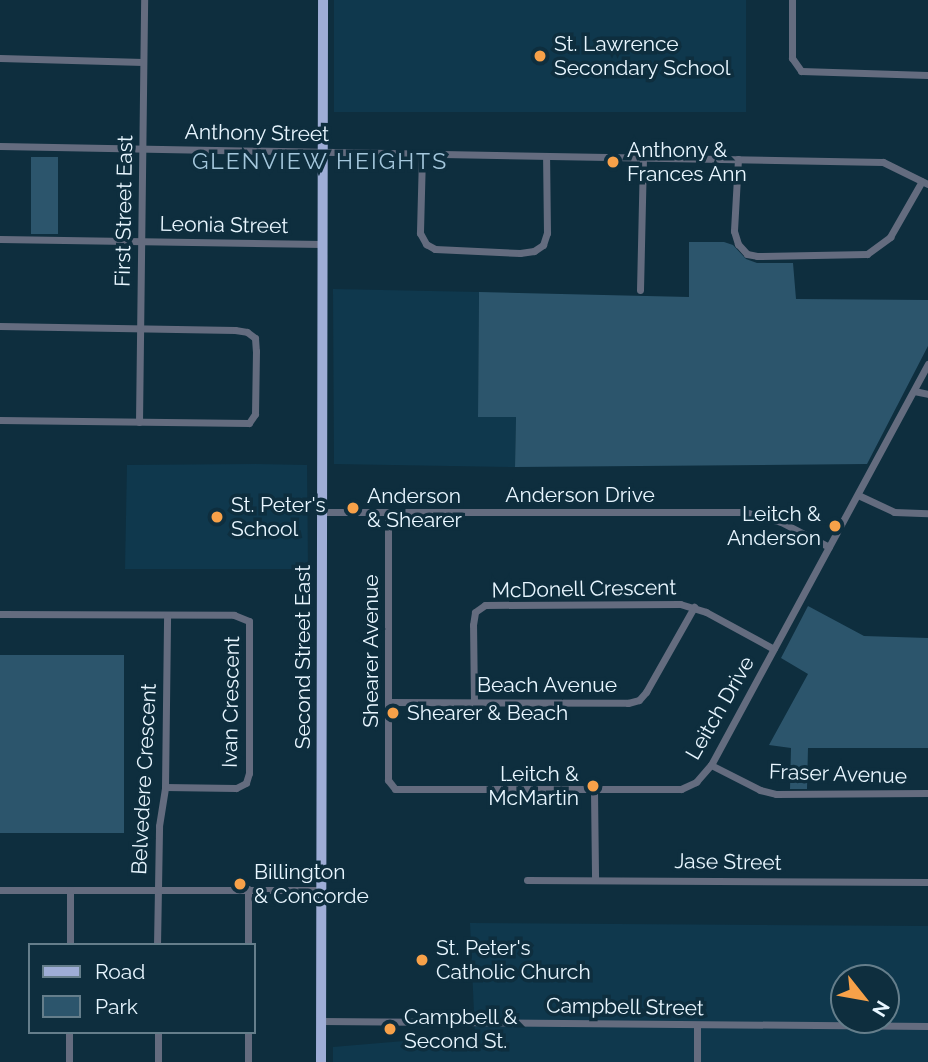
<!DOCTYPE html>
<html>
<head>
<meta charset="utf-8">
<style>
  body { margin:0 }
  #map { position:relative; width:928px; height:1062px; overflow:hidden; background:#0e2e3e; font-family:Raleway,sans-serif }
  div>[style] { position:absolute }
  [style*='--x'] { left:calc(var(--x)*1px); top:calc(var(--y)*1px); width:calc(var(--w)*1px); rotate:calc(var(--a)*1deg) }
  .built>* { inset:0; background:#0f384d; transform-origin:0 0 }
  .green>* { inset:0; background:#2c556c; transform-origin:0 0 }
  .minor>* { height:7px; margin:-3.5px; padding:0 3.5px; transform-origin:3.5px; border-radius:3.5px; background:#646c7f }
  .major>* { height:10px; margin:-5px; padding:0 5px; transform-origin:5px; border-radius:5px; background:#9eadd6 }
  .dots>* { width:19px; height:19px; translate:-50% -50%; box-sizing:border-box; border:4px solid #0e2e3e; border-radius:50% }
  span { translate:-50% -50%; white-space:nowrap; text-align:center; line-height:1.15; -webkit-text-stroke:7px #0e2e3e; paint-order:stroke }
  .poi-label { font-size:21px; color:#e8f6ff }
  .left { translate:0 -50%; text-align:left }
  .right { translate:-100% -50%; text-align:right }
  .street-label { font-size:21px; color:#e8f6ff }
  .neighbourhood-label { font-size:23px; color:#a4c7dc; letter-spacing:2px }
  .legend { position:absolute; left:28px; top:943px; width:228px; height:91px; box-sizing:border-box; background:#0e2e3e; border:2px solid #657e8b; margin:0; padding:9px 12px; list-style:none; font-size:21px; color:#e8f6ff }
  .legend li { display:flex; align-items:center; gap:14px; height:35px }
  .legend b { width:35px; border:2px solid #657e8b }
  .north { position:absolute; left:830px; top:964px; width:70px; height:70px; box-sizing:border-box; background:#0e2e3e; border:2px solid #657e8b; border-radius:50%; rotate:121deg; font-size:19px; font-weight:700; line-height:28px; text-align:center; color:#e8f6ff }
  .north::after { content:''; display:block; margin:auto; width:24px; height:32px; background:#f7a149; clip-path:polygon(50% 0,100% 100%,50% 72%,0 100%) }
</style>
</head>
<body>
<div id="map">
  <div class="built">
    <i style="left:334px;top:0;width:412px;height:112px"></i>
    <i style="clip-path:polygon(333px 289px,479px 292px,478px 417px,516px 417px,515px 467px,334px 464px)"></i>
    <i style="clip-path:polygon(256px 464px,307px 465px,308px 569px,125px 569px,127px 465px)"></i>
    <i style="clip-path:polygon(evenodd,470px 923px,928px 926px,928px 1062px,333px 1062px,333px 1047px,475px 1035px,470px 923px,844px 978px,886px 978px,886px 1020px,844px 1020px,844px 978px)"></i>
  </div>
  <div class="green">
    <i style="left:31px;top:157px;width:27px;height:77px"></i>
    <i style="clip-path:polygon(689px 242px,724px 242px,733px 245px,746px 259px,757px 263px,793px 263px,796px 299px,928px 300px,928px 346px,867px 464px,515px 467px,516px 417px,478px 417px,479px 292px,689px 297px)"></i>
    <i style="clip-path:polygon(808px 606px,864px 636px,928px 638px,928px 748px,808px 748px,807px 789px,790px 789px,791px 748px,769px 745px,808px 674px,781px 658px)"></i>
    <i style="left:0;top:655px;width:124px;height:178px"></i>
  </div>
  <div class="minor">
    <i style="--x:792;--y:0;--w:58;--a:90"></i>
    <i style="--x:792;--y:58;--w:16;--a:55"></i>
    <i style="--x:801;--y:71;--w:127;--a:1.8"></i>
    <i style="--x:0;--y:58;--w:143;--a:1.6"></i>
    <i style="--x:0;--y:146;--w:883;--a:1.04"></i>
    <i style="--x:883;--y:162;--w:50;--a:26.1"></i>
    <i style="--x:422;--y:155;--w:78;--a:91.5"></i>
    <i style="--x:420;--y:233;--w:13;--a:61"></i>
    <i style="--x:426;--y:244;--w:10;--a:29"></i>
    <i style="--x:435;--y:249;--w:85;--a:2.7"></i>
    <i style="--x:520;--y:253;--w:14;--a:-8"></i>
    <i style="--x:534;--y:251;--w:11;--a:-34"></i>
    <i style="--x:543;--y:245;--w:13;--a:-72"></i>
    <i style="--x:547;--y:233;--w:77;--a:-90.7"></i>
    <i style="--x:738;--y:159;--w:72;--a:93.2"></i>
    <i style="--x:734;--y:231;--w:14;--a:73"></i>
    <i style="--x:738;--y:244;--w:13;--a:48"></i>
    <i style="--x:747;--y:254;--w:10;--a:11"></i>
    <i style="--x:757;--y:256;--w:110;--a:-1"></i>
    <i style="--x:867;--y:254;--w:29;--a:-36"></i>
    <i style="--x:890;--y:237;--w:64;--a:-60.3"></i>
    <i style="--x:0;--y:239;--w:322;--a:0.9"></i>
    <i style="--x:640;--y:290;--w:132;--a:-88.7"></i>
    <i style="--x:0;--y:326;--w:235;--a:1"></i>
    <i style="--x:235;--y:330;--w:12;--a:9"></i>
    <i style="--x:247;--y:332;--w:10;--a:37"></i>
    <i style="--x:255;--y:338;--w:13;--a:86"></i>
    <i style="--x:256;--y:351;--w:63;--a:90.9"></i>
    <i style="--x:255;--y:414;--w:11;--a:124"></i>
    <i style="--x:249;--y:423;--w:249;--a:-179.3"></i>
    <i style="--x:914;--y:391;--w:14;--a:12"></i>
    <i style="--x:139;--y:422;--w:422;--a:-89.3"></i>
    <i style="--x:858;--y:495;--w:40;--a:25"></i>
    <i style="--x:894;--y:512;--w:34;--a:2"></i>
    <i style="--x:322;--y:512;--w:422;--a:0"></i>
    <i style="--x:744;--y:512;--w:38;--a:15"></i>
    <i style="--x:781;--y:522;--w:54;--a:27.5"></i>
    <i style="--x:388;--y:512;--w:268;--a:90"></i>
    <i style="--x:388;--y:780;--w:11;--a:52"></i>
    <i style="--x:395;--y:789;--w:286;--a:0"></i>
    <i style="--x:681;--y:789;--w:17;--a:-25"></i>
    <i style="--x:696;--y:782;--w:23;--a:-49"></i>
    <i style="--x:711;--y:765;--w:456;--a:-61.6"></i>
    <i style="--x:0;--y:614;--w:234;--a:0.2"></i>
    <i style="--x:234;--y:615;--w:16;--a:22"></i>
    <i style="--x:249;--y:621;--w:152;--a:90"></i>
    <i style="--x:249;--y:773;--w:10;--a:107"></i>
    <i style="--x:246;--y:783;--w:11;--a:153"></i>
    <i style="--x:236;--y:788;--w:71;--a:-179.2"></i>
    <i style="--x:389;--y:702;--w:239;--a:0.2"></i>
    <i style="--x:628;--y:703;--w:11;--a:-15"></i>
    <i style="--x:639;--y:700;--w:11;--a:-49"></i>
    <i style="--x:646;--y:692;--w:98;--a:-60.5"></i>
    <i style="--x:474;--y:703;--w:78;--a:-90.7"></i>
    <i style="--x:473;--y:625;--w:13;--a:-81"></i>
    <i style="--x:475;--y:612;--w:12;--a:-35"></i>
    <i style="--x:485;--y:605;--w:195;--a:-0.3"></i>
    <i style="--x:680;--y:604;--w:27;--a:17"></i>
    <i style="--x:706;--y:612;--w:77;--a:28.6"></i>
    <i style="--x:711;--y:765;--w:55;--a:27"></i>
    <i style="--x:760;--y:790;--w:16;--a:14"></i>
    <i style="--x:776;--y:794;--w:152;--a:-0.4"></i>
    <i style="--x:594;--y:791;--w:88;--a:89.3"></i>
    <i style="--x:527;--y:880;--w:401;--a:0.3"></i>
    <i style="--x:0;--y:890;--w:321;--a:0"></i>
    <i style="--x:70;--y:945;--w:55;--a:-90"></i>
    <i style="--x:157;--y:945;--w:119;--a:-89"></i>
    <i style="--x:159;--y:826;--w:39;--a:-81"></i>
    <i style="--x:165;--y:787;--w:172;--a:-89.3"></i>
    <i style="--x:248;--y:945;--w:56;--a:-90"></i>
    <i style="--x:321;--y:1021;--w:607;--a:0.47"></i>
    <i style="--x:697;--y:1026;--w:36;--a:90"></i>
    <i style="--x:158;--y:1032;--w:30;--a:90"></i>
    <i style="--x:69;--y:1062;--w:30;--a:-90"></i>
    <i style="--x:248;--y:1062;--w:30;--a:-90"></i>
  </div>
  <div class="major">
    <i style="--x:321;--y:1062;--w:1062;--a:-89.89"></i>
  </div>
  <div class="dots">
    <i style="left:540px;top:56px;background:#f7a149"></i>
    <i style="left:613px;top:162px;background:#f7a149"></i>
    <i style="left:353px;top:508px;background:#f7a149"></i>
    <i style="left:217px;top:517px;background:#f7a149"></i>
    <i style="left:835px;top:526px;background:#f7a149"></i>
    <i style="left:393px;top:713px;background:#f7a149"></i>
    <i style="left:593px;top:786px;background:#f7a149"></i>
    <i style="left:240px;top:884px;background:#f7a149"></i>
    <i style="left:422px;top:960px;background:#f7a149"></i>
    <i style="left:390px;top:1029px;background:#f7a149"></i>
  </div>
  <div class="poi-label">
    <span class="left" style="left:554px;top:56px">St. Lawrence<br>Secondary School</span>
    <span class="left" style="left:627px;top:162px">Anthony &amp;<br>Frances Ann</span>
    <span class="left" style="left:367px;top:508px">Anderson<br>&amp; Shearer</span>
    <span class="left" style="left:231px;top:517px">St. Peter's<br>School</span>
    <span class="right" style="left:821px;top:526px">Leitch &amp;<br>Anderson</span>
    <span class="left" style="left:407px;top:713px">Shearer &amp; Beach</span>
    <span class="right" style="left:579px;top:786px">Leitch &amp;<br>McMartin</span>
    <span class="left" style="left:254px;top:884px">Billington<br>&amp; Concorde</span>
    <span class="left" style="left:436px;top:960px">St. Peter's<br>Catholic Church</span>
    <span class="left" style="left:404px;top:1029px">Campbell &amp;<br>Second St.</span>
  </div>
  <div class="street-label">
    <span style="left:257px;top:133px;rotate:1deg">Anthony Street</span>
    <span style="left:124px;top:211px;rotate:-89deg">First Street East</span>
    <span style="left:224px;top:225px;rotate:1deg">Leonia Street</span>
    <span style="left:580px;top:495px">Anderson Drive</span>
    <span style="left:584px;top:589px;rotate:-1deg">McDonell Crescent</span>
    <span style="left:371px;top:651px;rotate:-90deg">Shearer Avenue</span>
    <span style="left:303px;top:657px;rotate:-90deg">Second Street East</span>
    <span style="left:547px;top:685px">Beach Avenue</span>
    <span style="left:231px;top:702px;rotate:-89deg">Ivan Crescent</span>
    <span style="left:720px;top:708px;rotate:-60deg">Leitch Drive</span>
    <span style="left:838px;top:774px;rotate:2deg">Fraser Avenue</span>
    <span style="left:144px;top:779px;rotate:-87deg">Belvedere Crescent</span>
    <span style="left:728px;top:862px;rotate:1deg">Jase Street</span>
    <span style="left:625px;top:1007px;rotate:1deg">Campbell Street</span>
  </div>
  <div class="neighbourhood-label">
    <span style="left:320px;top:161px">GLENVIEW HEIGHTS</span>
  </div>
  <ul class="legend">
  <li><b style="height:9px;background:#9eadd6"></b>Road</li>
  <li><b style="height:19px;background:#2c556c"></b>Park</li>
  </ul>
  <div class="north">N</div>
</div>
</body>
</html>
